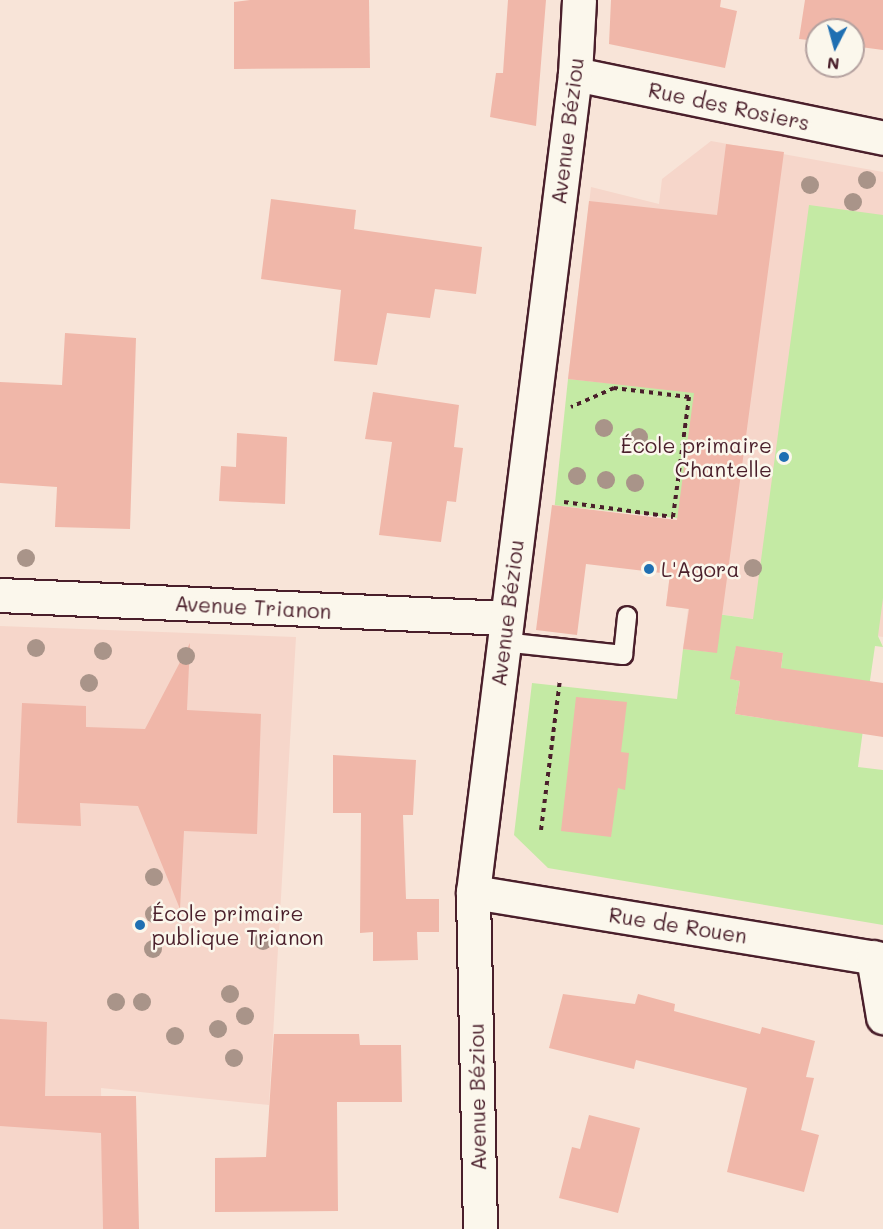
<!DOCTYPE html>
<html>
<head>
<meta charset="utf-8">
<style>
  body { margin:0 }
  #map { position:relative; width:883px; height:1229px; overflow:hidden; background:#f8e4d8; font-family:Mali,sans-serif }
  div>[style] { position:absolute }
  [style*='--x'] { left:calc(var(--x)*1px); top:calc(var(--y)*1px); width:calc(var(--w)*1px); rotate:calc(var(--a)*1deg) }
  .built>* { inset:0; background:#f6d6ca }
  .green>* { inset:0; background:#c4eaa4; transform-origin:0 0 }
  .building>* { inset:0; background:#f0b7a9 }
  .path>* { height:4px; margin-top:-2px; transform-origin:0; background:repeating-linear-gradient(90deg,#4a1f2b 0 4.5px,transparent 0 9px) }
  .roads { filter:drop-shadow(2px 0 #4a1f2b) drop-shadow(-2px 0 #4a1f2b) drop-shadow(0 2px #4a1f2b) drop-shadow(0 -2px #4a1f2b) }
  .lane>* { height:18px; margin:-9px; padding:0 9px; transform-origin:9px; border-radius:9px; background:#fbf7ec }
  .street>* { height:33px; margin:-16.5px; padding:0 16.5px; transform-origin:16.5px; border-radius:16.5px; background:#fbf7ec }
  .trees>* { width:18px; height:18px; margin:-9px; border-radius:50%; background:#a99489 }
  .dots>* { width:16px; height:16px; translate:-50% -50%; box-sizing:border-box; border:3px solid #fbf7ec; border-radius:50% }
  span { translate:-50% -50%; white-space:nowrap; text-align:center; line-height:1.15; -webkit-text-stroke:5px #fbf7ec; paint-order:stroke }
  .street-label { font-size:21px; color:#4a1f2b }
  .poi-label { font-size:21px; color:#4a1f2b }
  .right { translate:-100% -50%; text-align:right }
  .left { translate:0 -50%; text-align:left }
  .north { position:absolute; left:805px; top:18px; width:60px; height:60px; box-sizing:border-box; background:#fbf7ec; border:2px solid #b4a19f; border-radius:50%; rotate:186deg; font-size:16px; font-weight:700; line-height:24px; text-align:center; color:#4a1f2b }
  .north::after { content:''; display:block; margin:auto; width:21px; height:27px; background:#1f6fb2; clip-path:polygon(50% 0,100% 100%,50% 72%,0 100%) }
</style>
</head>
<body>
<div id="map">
  <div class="built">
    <i style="clip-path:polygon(711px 141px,883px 172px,883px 637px,718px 614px,712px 652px,683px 649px,688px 609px,666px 606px,677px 520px,568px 379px,591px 187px,659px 204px,662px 179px)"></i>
    <i style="clip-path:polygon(0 626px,296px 637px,269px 1105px,101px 1088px,103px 1229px,0 1229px)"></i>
  </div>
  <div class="green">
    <i style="clip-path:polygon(evenodd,809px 205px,883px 215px,883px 598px,878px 636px,883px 647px,875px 646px,867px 701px,883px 717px,865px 715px,858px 767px,883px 770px,883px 925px,548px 868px,514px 835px,532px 683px,677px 699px,683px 649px,712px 652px,717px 614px,753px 619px,809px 205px,736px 647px,783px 653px,781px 668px,827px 728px,735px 714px,740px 681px,731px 679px,736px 647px)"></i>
    <i style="left:568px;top:379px;width:127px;height:127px;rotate:6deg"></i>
  </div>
  <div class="building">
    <i style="clip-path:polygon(250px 0,369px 0,370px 68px,234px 69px,234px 2px)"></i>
    <i style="clip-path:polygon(508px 0,546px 0,536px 126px,490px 117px,496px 73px,503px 73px)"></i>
    <i style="clip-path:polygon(611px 0,721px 0,720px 7px,737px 11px,725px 68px,609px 44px)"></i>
    <i style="clip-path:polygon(805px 0,883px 0,883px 50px,853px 46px,853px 30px,817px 30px,817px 41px,799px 39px)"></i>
    <i style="clip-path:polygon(726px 144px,784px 152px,717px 653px,683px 649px,689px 609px,666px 606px,670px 574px,586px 564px,577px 635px,536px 630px,552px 505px,677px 520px,694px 393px,568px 379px,589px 201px,717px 215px)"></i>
    <i style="clip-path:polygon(271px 199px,356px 210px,354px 229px,482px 247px,476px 294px,435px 289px,430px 318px,387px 313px,377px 365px,334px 361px,341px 290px,261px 279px)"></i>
    <i style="clip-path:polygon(65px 333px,136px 338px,130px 529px,55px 527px,57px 487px,0 483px,0 382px,62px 385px)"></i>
    <i style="clip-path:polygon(373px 392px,459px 405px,454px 447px,463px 448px,456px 502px,447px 501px,441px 542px,379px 535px,392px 442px,365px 439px)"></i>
    <i style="clip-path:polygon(237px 433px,287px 437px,285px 504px,219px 501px,221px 466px,236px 467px)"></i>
    <i style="clip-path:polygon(190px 643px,187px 710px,261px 714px,257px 834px,184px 831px,180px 909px,138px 806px,80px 803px,81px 826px,17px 823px,22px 703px,86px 706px,86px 727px,145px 729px)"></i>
    <i style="clip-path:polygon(736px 646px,783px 653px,781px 668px,883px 683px,883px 737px,735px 714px,740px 681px,730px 679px)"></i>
    <i style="clip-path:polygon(576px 697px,627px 702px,621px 752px,629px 753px,625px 790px,618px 788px,611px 837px,561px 831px)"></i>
    <i style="clip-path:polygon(333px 755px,416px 760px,413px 815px,403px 815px,406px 899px,439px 899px,439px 932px,417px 932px,418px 960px,373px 961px,373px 932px,360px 933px,361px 813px,333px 813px)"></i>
    <i style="clip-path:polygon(563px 994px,635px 1004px,638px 994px,675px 1004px,674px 1011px,760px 1034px,762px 1027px,815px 1041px,806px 1077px,814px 1078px,801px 1130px,819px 1135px,804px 1192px,727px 1172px,747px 1088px,636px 1060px,634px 1069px,549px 1048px)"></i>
    <i style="clip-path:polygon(0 1019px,47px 1022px,45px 1096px,136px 1096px,139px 1229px,103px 1229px,101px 1133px,0 1126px)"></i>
    <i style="clip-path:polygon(274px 1034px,359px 1034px,360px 1045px,401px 1045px,402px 1102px,337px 1102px,338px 1211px,215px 1212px,215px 1158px,266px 1157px)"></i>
    <i style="clip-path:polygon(589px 1115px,640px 1128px,618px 1213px,559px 1198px,572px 1147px,580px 1149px)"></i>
  </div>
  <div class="path">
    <i style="--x:564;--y:502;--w:110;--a:7.8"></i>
    <i style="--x:673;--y:517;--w:121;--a:-82.4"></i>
    <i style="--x:689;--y:397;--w:76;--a:-173.2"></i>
    <i style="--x:614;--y:388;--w:47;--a:156.2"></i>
    <i style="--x:541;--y:830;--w:152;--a:-82.8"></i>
  </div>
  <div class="roads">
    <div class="lane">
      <i style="--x:503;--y:642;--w:121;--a:6.2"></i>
      <i style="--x:623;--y:655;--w:39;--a:-84"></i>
    </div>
    <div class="street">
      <i style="--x:575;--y:74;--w:315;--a:11.7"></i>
      <i style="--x:0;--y:595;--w:507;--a:2.6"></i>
      <i style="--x:473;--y:892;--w:415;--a:9.3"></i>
      <i style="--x:873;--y:957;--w:61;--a:80.5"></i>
      <i style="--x:480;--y:1229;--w:337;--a:-91.2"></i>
      <i style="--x:473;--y:892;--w:824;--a:-82.89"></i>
      <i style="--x:575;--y:74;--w:74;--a:-86.9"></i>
    </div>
  </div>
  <div class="trees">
    <i style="left:867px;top:180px"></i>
    <i style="left:810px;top:185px"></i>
    <i style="left:853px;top:202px"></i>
    <i style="left:604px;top:428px"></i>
    <i style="left:639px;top:437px"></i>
    <i style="left:577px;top:476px"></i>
    <i style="left:606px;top:480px"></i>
    <i style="left:635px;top:483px"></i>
    <i style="left:26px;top:558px"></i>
    <i style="left:753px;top:568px"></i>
    <i style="left:36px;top:648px"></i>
    <i style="left:103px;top:651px"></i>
    <i style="left:186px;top:656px"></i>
    <i style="left:89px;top:683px"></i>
    <i style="left:154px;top:877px"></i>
    <i style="left:154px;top:914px"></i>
    <i style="left:263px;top:941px"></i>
    <i style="left:153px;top:949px"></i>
    <i style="left:230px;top:994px"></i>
    <i style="left:116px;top:1002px"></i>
    <i style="left:142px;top:1002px"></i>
    <i style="left:245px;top:1016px"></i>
    <i style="left:218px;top:1029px"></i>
    <i style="left:175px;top:1036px"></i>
    <i style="left:234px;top:1058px"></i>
  </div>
  <div class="dots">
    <i style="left:784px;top:457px;background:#1f6fb2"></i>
    <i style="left:649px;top:569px;background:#1f6fb2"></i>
    <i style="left:140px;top:925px;background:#1f6fb2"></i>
  </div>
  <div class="street-label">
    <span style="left:729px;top:106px;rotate:12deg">Rue des Rosiers</span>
    <span style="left:567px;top:131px;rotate:-83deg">Avenue Béziou</span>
    <span style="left:253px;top:607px;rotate:3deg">Avenue Trianon</span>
    <span style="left:507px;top:613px;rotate:-83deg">Avenue Béziou</span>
    <span style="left:678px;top:925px;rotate:9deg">Rue de Rouen</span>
    <span style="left:477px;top:1097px;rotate:-91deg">Avenue Béziou</span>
  </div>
  <div class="poi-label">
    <span class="right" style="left:772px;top:457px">École primaire<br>Chantelle</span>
    <span class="left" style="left:661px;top:569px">L'Agora</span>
    <span class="left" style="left:152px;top:925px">École primaire<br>publique Trianon</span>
  </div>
  <div class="north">N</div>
</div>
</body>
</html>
